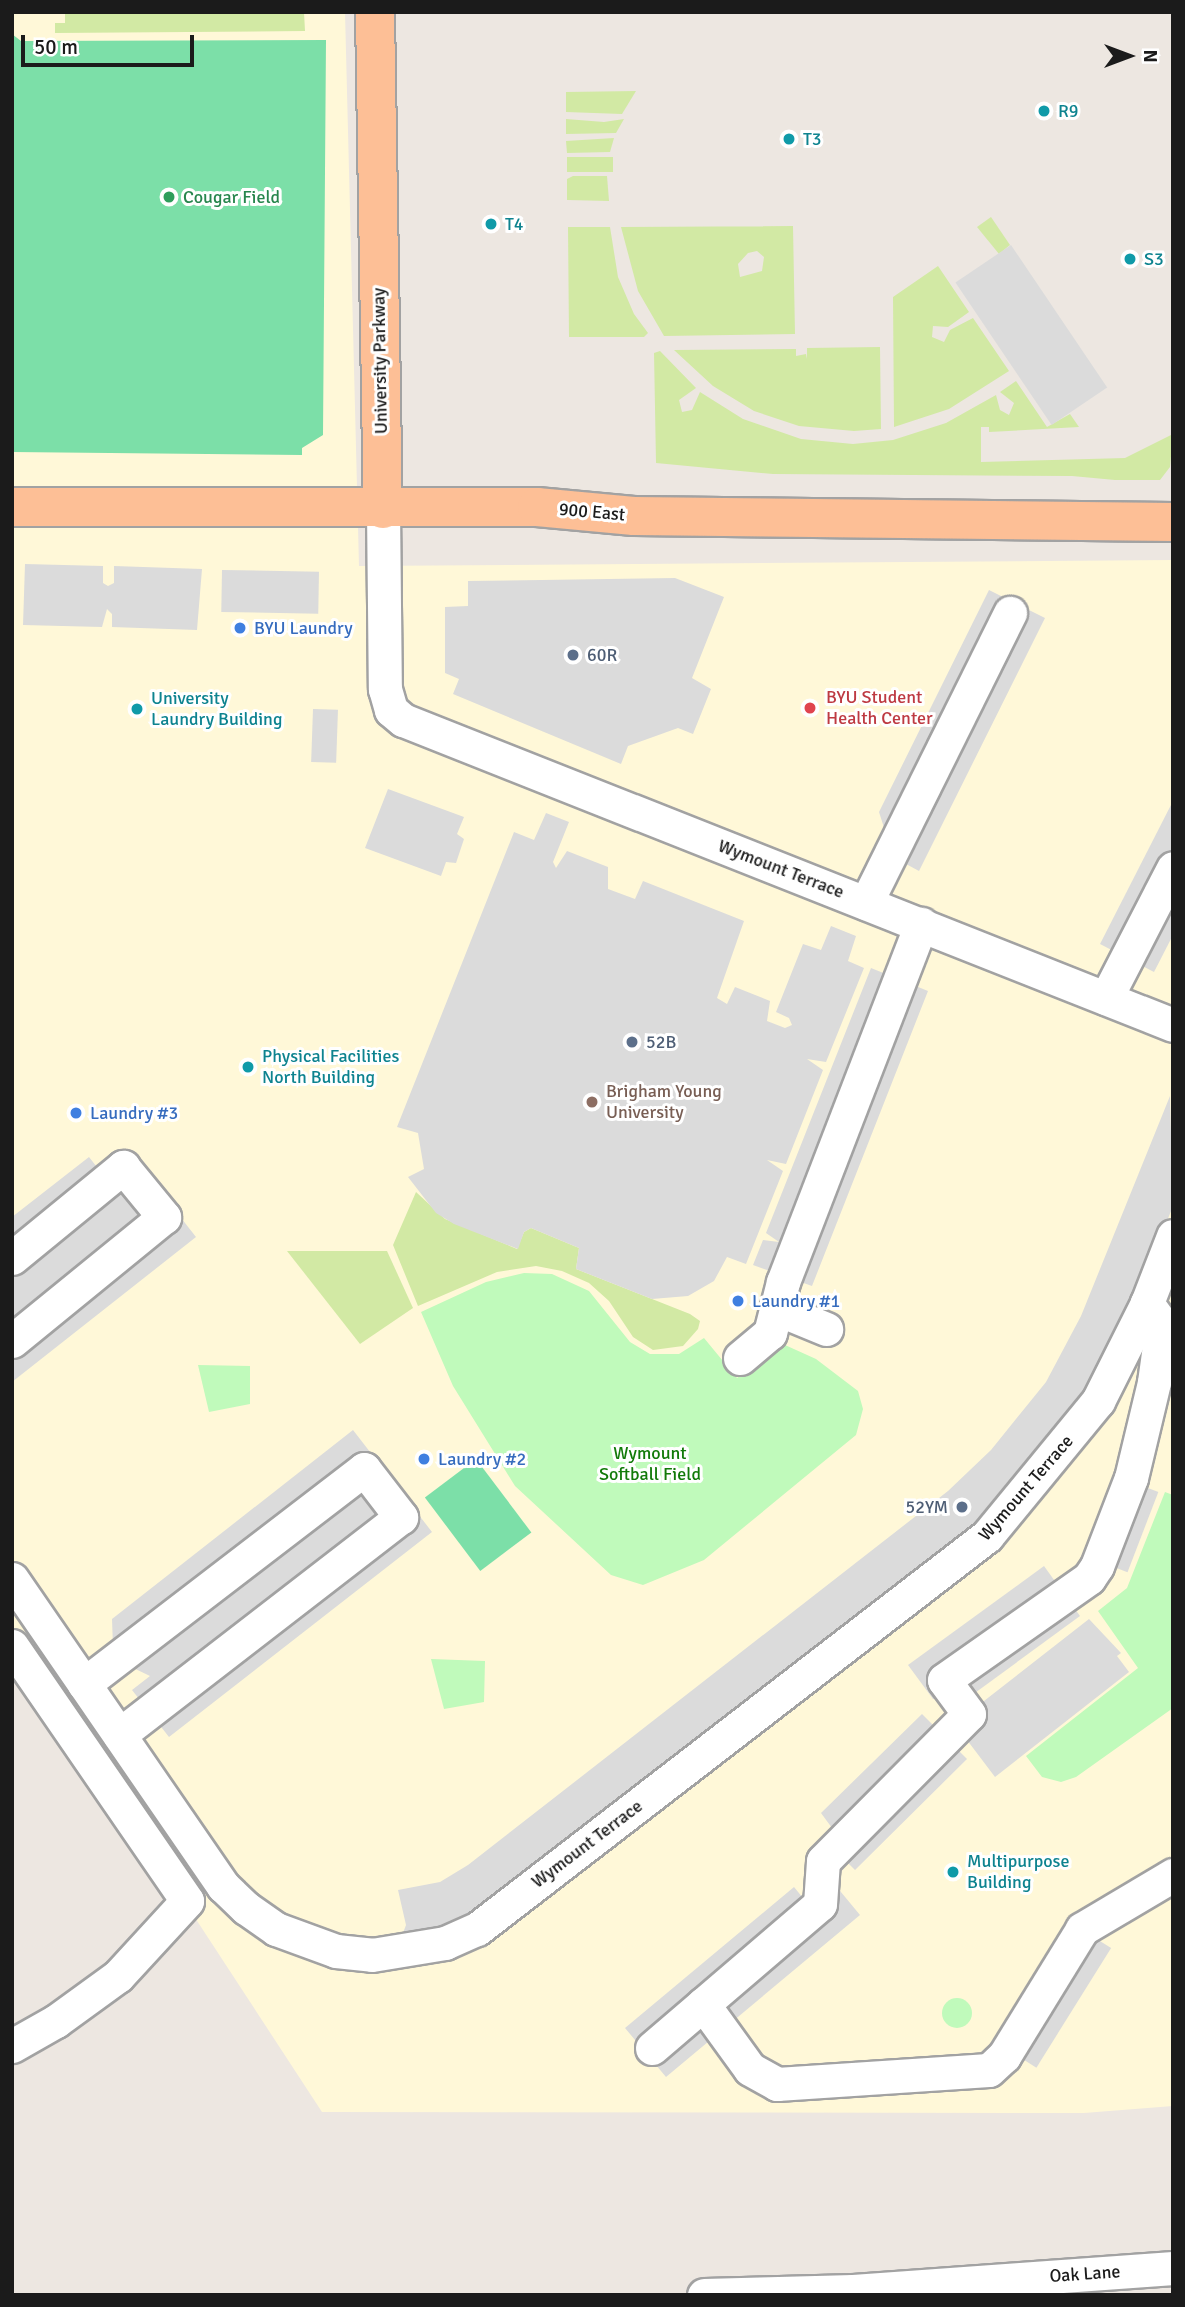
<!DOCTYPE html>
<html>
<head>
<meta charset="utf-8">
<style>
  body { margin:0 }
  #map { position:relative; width:1185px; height:2307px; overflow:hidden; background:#ede7e1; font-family:Signika,sans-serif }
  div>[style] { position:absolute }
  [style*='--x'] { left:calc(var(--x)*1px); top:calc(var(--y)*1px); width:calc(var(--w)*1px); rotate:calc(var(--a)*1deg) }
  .education>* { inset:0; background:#fff8d8 }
  .grass>* { inset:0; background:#d2e9a4; transform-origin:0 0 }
  .park>* { inset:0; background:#c0fabb }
  .round { border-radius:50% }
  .pitch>* { inset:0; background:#7cdfa8; transform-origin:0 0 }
  .parking>* { inset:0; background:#dbdbdb; transform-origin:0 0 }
  .roads { filter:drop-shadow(2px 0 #a2a2a2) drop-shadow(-2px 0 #a2a2a2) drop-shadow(0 2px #a2a2a2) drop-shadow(0 -2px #a2a2a2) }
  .minor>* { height:33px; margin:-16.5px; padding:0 16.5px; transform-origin:16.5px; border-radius:16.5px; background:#fff }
  .major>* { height:38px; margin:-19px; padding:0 19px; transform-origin:19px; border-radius:19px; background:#fdbf96 }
  .dots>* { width:19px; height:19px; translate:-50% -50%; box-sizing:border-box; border:4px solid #fff; border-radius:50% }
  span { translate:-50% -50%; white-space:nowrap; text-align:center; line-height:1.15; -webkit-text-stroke:6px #fff; paint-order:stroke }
  .culture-label { font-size:18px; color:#0d838f }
  .left { translate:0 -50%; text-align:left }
  .leisure-label { font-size:18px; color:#27864d }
  .street-label { font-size:18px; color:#1b1b1b }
  .shop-label { font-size:18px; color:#366cbe }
  .service-label { font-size:18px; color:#4e5e75 }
  .right { translate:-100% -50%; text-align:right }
  .health-label { font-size:18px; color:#be3a42 }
  .education-label { font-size:18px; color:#785e54 }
  .park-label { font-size:18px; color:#127a09 }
  .frame { position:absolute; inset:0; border:14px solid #1b1b1b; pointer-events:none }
  .north { position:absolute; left:1094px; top:21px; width:70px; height:70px; -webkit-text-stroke:5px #fff; paint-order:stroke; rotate:90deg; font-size:19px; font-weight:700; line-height:28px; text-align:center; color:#1b1b1b }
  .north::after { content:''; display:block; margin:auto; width:24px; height:32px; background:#1b1b1b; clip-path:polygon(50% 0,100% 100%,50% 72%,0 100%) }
  .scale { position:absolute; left:21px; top:35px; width:173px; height:32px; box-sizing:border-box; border:4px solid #1b1b1b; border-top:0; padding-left:9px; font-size:21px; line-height:24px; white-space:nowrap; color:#1b1b1b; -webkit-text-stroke:5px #fff; paint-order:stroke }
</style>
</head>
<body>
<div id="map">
  <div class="education">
    <i style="clip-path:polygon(12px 12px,345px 12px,359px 566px,1173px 560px,1173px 2106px,1084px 2113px,322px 2112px,12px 1638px)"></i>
  </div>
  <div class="grass">
    <i style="clip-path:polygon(65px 12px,304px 12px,305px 31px,55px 33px,55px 23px,65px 23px)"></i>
    <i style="clip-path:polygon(636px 91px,622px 114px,566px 112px,566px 92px)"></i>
    <i style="clip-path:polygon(566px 119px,604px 122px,624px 119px,616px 133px,566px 134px)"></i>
    <i style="clip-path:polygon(614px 138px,610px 152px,567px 153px,566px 141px)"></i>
    <i style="left:567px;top:157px;width:46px;height:15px"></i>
    <i style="clip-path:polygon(573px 176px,607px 176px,609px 201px,567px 200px,567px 179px)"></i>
    <i style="clip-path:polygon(991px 217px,1010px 245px,999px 254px,977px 227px)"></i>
    <i style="clip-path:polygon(evenodd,793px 226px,795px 334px,664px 336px,638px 291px,621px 227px,793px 226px,757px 251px,764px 257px,762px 271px,740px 277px,738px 264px,748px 253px,757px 251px)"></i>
    <i style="clip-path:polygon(568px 227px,610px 227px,618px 277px,634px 314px,648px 333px,644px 337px,569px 337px)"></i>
    <i style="clip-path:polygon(938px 266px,969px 312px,948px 327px,933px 326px,932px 337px,944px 342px,950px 330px,973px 318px,1009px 371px,949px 409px,894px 427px,893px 297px)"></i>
    <i style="clip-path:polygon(880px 347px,881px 429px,854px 431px,799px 426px,754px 411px,713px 386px,674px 350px,796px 349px,796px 356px,806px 354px,807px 359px,807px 348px)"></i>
    <i style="clip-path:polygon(660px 351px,696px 388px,679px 400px,682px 412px,692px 410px,700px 392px,743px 419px,801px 439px,853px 444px,893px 440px,946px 423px,996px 395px,1000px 410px,1009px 415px,1014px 403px,1000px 392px,1016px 381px,1047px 427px,1070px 414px,1079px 427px,989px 432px,989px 427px,981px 427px,981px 462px,1125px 458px,1173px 434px,1170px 467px,1160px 480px,1115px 480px,1072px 476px,773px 474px,656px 463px,654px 353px)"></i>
    <i style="clip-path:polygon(416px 1192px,445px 1219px,517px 1249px,524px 1232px,531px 1228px,579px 1248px,576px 1269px,690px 1314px,700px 1321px,698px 1329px,683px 1346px,653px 1350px,633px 1337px,609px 1301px,589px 1283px,562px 1271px,536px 1266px,497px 1272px,418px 1306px,393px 1245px)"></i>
    <i style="clip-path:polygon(287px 1251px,387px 1251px,413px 1308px,360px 1344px)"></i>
  </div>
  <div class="park">
    <i style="clip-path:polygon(524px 1273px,552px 1274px,589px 1291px,630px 1342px,650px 1354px,679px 1354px,704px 1338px,737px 1378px,785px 1345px,816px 1359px,858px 1391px,863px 1409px,856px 1435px,704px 1560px,643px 1585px,611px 1575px,515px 1486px,453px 1386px,421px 1312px,486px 1282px)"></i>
    <i style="clip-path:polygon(198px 1365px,250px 1366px,250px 1404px,209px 1412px)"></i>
    <i style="clip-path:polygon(1165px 1492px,1173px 1495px,1173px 1708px,1076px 1777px,1061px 1782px,1042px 1777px,1026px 1756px,1138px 1668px,1098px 1611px,1127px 1588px)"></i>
    <i style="clip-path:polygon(431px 1659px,485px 1661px,484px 1702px,444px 1709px)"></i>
    <i class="round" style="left:942px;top:1998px;width:30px;height:30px"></i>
  </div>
  <div class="pitch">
    <i style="clip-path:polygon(12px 34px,21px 41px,326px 40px,323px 435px,302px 448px,302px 455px,12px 452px)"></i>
    <i style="left:476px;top:1459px;width:92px;height:64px;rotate:53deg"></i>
  </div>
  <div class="parking">
    <i style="left:1011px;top:245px;width:172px;height:67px;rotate:56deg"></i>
    <i style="clip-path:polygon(25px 564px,103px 566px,103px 583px,108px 586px,114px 583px,114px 566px,202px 569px,197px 630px,112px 627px,112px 614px,107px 609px,102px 627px,23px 625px)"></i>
    <i style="left:222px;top:570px;width:97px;height:42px;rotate:1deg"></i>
    <i style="clip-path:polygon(675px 578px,724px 597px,692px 678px,711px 689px,693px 734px,678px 728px,628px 746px,621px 764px,453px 694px,459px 679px,445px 673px,445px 607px,468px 606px,468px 581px)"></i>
    <i style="clip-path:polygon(989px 590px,1045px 618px,919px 871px,906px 864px,897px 868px,879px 812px)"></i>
    <i style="left:313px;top:709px;width:25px;height:53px;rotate:2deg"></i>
    <i style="clip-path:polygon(388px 789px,464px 817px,457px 834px,464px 839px,456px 863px,446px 862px,441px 876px,365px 848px)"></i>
    <i style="clip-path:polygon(1173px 801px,1173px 935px,1154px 972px,1100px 944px)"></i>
    <i style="clip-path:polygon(546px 813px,569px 822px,553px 862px,556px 868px,567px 851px,608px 867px,608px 889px,635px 899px,643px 881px,744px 921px,717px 998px,727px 1004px,735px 987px,770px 1001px,767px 1021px,785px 1028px,792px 1025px,789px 1018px,776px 1012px,803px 944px,821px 950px,831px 926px,856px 936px,848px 961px,864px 968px,826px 1062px,807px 1059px,823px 1070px,786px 1164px,767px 1160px,783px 1171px,746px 1264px,727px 1257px,714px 1281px,688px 1296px,652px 1299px,576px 1269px,579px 1248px,531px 1228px,524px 1232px,518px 1249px,454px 1224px,436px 1213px,408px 1177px,424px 1169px,418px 1133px,397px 1127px,514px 832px,534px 840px)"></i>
    <i style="clip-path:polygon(871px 968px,928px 991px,812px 1286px,753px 1265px,763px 1240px,779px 1242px,766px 1233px)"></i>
    <i style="clip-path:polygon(1170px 1096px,1173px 1206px,1124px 1329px,1086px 1401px,979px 1522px,481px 1908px,451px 1924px,403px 1933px,406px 1925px,398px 1890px,440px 1882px,468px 1865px,948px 1491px,991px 1450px,1046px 1382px,1081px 1316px)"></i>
    <i style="clip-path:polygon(131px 1154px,196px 1237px,12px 1382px,12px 1217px,89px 1157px,104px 1176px)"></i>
    <i style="clip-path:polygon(353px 1430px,432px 1532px,169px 1737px,132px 1690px,150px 1676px,125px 1664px,113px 1647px,112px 1619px)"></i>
    <i style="left:1135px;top:1483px;width:25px;height:86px;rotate:21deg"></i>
    <i style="clip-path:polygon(1044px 1566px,1080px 1616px,968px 1698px,933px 1699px,908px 1665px)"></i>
    <i style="clip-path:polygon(1089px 1619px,1121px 1653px,1117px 1656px,1129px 1672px,995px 1777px,967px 1740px,975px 1708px)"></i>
    <i style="clip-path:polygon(922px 1714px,967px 1759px,855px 1870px,823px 1838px,832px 1828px,821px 1813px)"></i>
    <i style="clip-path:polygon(831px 1880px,860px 1915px,666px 2077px,625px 2028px,794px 1887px,803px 1898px)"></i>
    <i style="left:1095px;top:1938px;width:19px;height:141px;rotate:32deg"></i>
  </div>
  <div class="roads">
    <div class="minor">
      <i style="--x:383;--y:509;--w:180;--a:89.4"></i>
      <i style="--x:385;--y:689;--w:22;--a:74"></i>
      <i style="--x:391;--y:710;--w:16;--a:40"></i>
      <i style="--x:403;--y:720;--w:828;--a:21.61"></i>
      <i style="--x:866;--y:903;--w:324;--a:-63.6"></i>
      <i style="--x:1106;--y:998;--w:146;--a:-62.7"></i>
      <i style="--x:12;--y:1258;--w:144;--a:-39.3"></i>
      <i style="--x:123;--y:1167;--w:65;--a:50.6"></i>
      <i style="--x:164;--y:1217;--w:196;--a:140.8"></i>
      <i style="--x:780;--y:1310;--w:50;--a:22.4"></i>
      <i style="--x:740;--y:1358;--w:39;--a:-40"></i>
      <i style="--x:770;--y:1333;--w:53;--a:-75.7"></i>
      <i style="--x:783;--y:1282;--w:384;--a:-68.9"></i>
      <i style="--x:12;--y:1579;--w:373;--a:55.5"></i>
      <i style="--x:223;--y:1886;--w:32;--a:44"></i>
      <i style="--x:246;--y:1908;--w:37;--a:35"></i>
      <i style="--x:276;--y:1929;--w:64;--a:20.1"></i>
      <i style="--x:336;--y:1951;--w:36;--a:6"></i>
      <i style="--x:372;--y:1955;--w:74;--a:-9.3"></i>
      <i style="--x:445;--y:1943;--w:35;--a:-24"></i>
      <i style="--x:477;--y:1929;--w:644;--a:-37.62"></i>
      <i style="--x:987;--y:1536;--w:175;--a:-50.6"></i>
      <i style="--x:1098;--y:1401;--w:110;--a:-63.4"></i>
      <i style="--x:1147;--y:1303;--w:72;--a:-68.8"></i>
      <i style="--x:12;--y:1646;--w:309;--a:55.5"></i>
      <i style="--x:187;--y:1901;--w:102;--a:132.6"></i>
      <i style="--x:118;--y:1976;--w:77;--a:144"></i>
      <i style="--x:56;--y:2021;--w:51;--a:150.4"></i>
      <i style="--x:84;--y:1684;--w:353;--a:-37.5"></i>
      <i style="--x:364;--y:1469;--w:61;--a:52.4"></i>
      <i style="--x:401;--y:1517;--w:356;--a:142.3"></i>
      <i style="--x:703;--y:2004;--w:80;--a:54.1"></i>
      <i style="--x:750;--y:2069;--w:31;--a:29"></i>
      <i style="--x:777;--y:2084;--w:212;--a:-3.8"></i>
      <i style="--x:989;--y:2070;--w:21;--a:-43"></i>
      <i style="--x:1004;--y:2056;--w:149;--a:-58.4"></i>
      <i style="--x:1082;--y:1929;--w:106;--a:-30.7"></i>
      <i style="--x:652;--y:2048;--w:221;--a:-40.6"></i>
      <i style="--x:820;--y:1904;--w:43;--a:-86"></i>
      <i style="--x:823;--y:1861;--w:207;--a:-45.2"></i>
      <i style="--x:969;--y:1714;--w:42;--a:-126.3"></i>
      <i style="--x:944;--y:1680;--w:177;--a:-35.1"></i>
      <i style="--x:1089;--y:1578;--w:14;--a:-56"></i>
      <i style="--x:1097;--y:1566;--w:94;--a:-68.9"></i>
      <i style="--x:1131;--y:1478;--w:99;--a:-76.5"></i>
      <i style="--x:1154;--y:1382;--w:59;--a:-82.1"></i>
      <i style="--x:1162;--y:1324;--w:26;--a:-126"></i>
      <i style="--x:704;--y:2295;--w:149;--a:-1.5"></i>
      <i style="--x:853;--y:2291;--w:321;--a:-4.1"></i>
    </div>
    <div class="major">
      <i style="--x:375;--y:12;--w:497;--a:89.1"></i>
      <i style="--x:12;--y:507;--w:525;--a:0"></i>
      <i style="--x:537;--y:507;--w:97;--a:5.3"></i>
      <i style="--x:634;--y:516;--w:539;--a:0.64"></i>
    </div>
  </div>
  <div class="dots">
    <i style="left:1044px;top:111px;background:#0f9aa8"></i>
    <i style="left:789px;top:139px;background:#0f9aa8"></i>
    <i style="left:169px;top:197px;background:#2e9e5b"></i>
    <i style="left:491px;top:224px;background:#0f9aa8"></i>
    <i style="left:1130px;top:259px;background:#0f9aa8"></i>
    <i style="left:240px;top:628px;background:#3f7fe0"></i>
    <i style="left:573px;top:655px;background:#5c6f8a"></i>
    <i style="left:810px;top:708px;background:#e0444e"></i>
    <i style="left:137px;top:709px;background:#0f9aa8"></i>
    <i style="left:632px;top:1042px;background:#5c6f8a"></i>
    <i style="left:248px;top:1067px;background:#0f9aa8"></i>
    <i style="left:592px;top:1102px;background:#8d6e63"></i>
    <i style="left:76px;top:1113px;background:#3f7fe0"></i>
    <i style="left:738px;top:1301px;background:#3f7fe0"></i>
    <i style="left:424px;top:1459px;background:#3f7fe0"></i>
    <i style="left:962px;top:1507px;background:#5c6f8a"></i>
    <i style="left:953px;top:1872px;background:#0f9aa8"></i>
  </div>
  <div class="culture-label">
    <span class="left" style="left:1058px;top:111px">R9</span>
    <span class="left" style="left:803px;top:139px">T3</span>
    <span class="left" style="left:505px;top:224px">T4</span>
    <span class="left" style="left:1144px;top:259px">S3</span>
    <span class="left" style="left:151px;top:709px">University<br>Laundry Building</span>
    <span class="left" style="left:262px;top:1067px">Physical Facilities<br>North Building</span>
    <span class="left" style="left:967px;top:1872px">Multipurpose<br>Building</span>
  </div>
  <div class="leisure-label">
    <span class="left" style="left:183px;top:197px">Cougar Field</span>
  </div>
  <div class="street-label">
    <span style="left:380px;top:361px;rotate:-91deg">University Parkway</span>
    <span style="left:592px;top:512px;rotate:5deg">900 East</span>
    <span style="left:781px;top:869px;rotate:21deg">Wymount Terrace</span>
    <span style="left:1026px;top:1488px;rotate:-49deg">Wymount Terrace</span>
    <span style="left:587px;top:1844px;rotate:-37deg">Wymount Terrace</span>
    <span style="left:1085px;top:2274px;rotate:-4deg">Oak Lane</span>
  </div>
  <div class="shop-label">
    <span class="left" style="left:254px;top:628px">BYU Laundry</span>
    <span class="left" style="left:90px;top:1113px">Laundry #3</span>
    <span class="left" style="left:752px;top:1301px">Laundry #1</span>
    <span class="left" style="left:438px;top:1459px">Laundry #2</span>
  </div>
  <div class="service-label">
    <span class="left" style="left:587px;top:655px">60R</span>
    <span class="left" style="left:646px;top:1042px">52B</span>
    <span class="right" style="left:948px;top:1507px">52YM</span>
  </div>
  <div class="health-label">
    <span class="left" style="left:826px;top:708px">BYU Student<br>Health Center</span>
  </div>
  <div class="education-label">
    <span class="left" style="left:606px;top:1102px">Brigham Young<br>University</span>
  </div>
  <div class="park-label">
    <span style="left:650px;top:1464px">Wymount<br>Softball Field</span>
  </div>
  <div class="frame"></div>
  <div class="north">N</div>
  <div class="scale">50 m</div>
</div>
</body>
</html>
